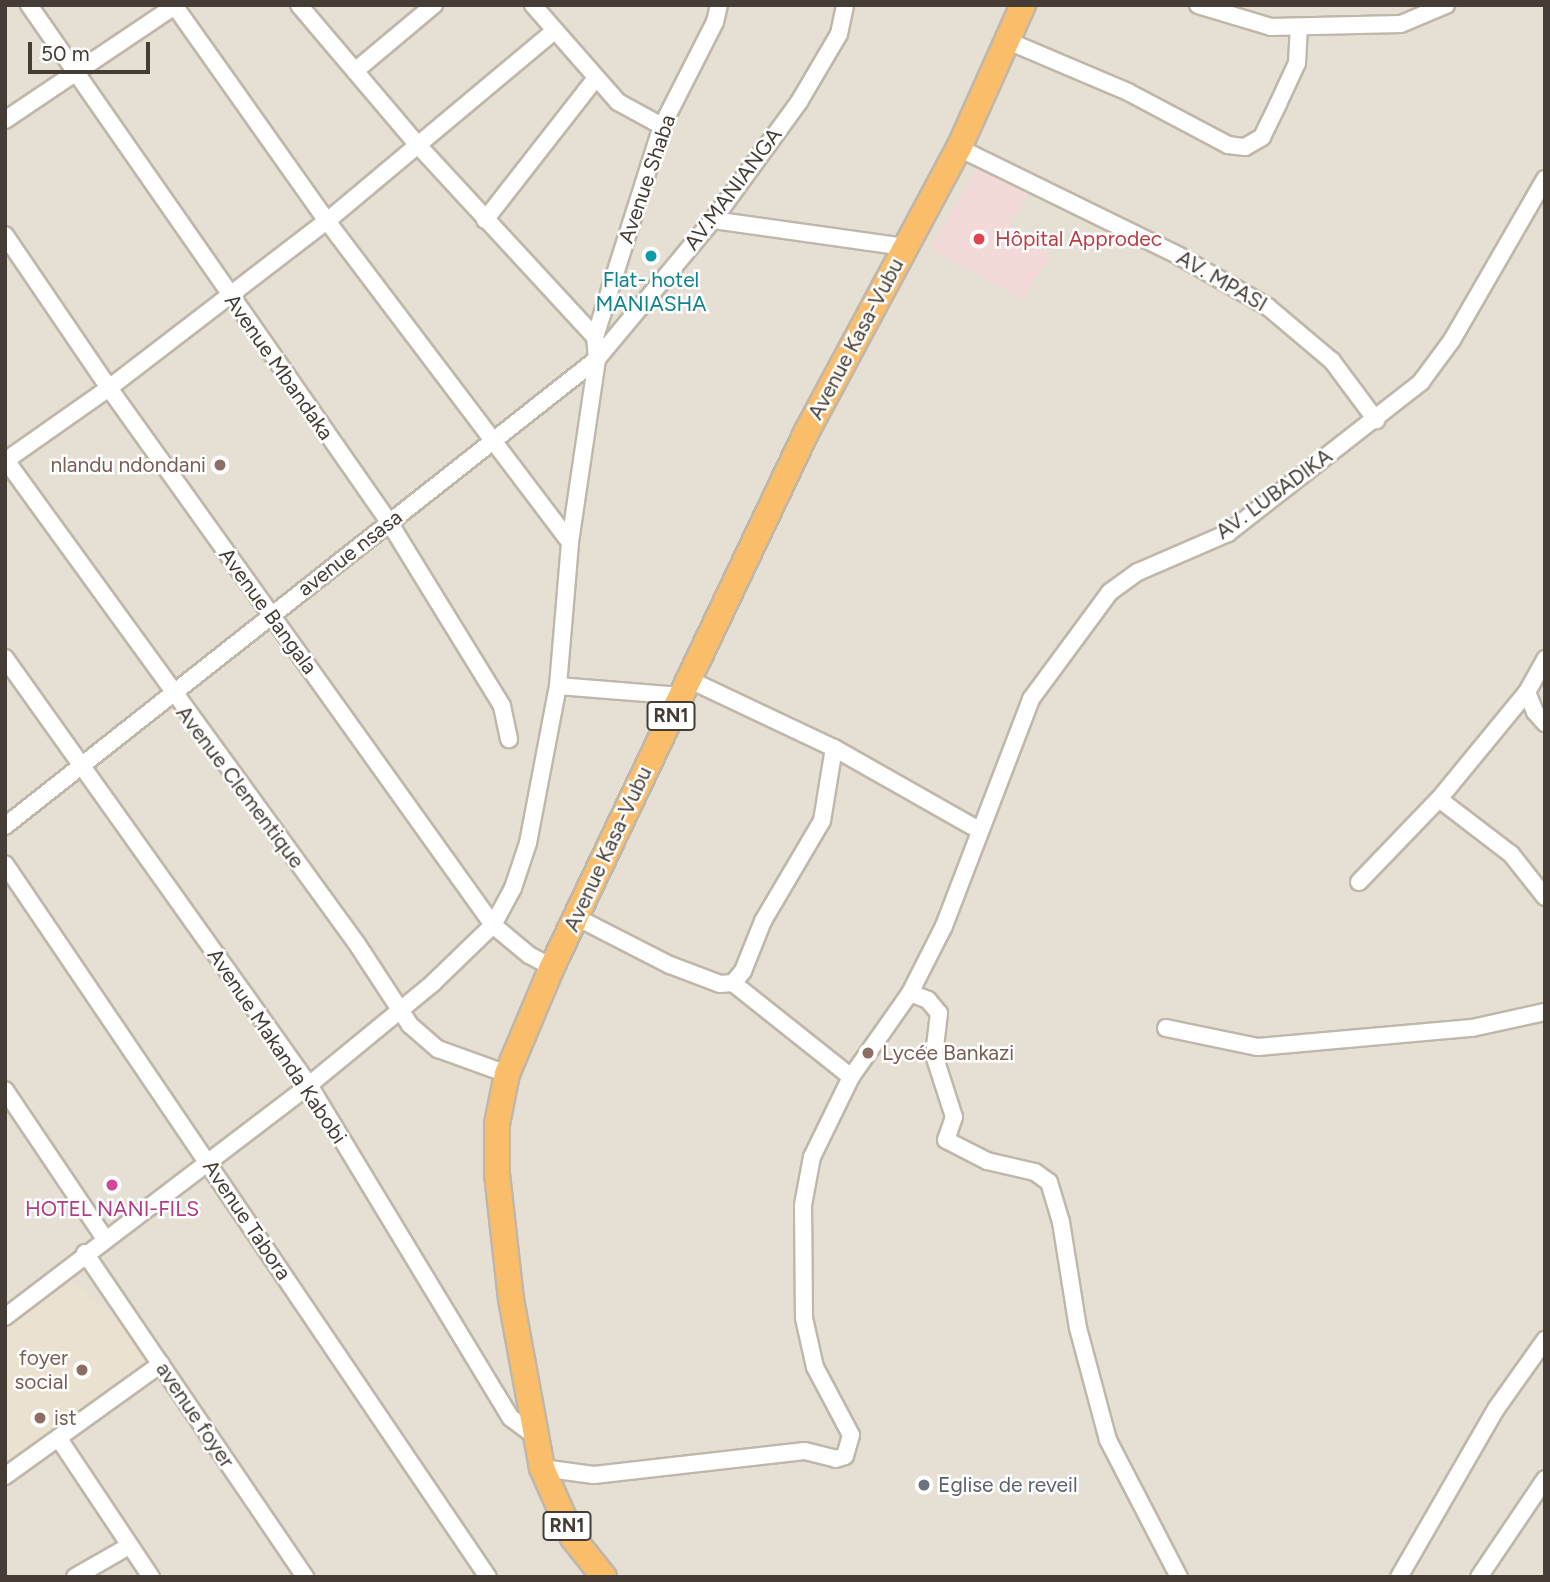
<!DOCTYPE html>
<html>
<head>
<meta charset="utf-8">
<style>
  body { margin:0 }
  #map { position:relative; width:1550px; height:1582px; overflow:hidden; background:#f2ede5; font-family:Figtree,sans-serif }
  div>[style] { position:absolute }
  [style*='--x'] { left:calc(var(--x)*1px); top:calc(var(--y)*1px); width:calc(var(--w)*1px); rotate:calc(var(--a)*1deg) }
  .residential>* { inset:0; background:#e6dfd4; transform-origin:0 0 }
  .education>* { inset:0; background:#ebe1d0 }
  .medical>* { inset:0; background:#f3dad9 }
  .roads { filter:drop-shadow(2px 0 #c0b7ab) drop-shadow(-2px 0 #c0b7ab) drop-shadow(0 2px #c0b7ab) drop-shadow(0 -2px #c0b7ab) }
  .minor>* { height:16px; margin:-8px; padding:0 8px; transform-origin:8px; border-radius:8px; background:#fff }
  .highway>* { height:24px; margin:-12px; padding:0 12px; transform-origin:12px; border-radius:12px; background:#fabd69 }
  .dots>* { width:19px; height:19px; translate:-50% -50%; box-sizing:border-box; border:4px solid #fff; border-radius:50% }
  span { translate:-50% -50%; white-space:nowrap; text-align:center; line-height:1.15; -webkit-text-stroke:5px #fff; paint-order:stroke }
  .shield-label span { padding:2px 5px; background:#fff; border:2px solid; border-radius:5px; -webkit-text-stroke-width:0 }
  .shield-label { font-size:19px; color:#453d35; font-weight:700 }
  .street-label { font-size:21px; color:#453d35 }
  .health-label { font-size:21px; color:#be3a42 }
  .left { translate:0 -50%; text-align:left }
  .culture-label { font-size:21px; color:#0d838f }
  .education-label { font-size:21px; color:#785e54 }
  .right { translate:-100% -50%; text-align:right }
  .hotel-label { font-size:21px; color:#b23c85 }
  .worship-label { font-size:21px; color:#5b616d }
  .frame { position:absolute; inset:0; border:7px solid #453d35; pointer-events:none }
  .scale { position:absolute; left:28px; top:42px; width:122px; height:32px; box-sizing:border-box; border:4px solid #453d35; border-top:0; padding-left:9px; font-size:21px; line-height:24px; white-space:nowrap; color:#453d35; -webkit-text-stroke:5px #fff; paint-order:stroke }
</style>
</head>
<body>
<div id="map">
  <div class="residential">
    <i style="left:5px;top:5px;width:1540px;height:1572px"></i>
  </div>
  <div class="education">
    <i style="clip-path:polygon(66px 1276px,125px 1326px,148px 1360px,144px 1369px,5px 1467px,5px 1325px)"></i>
  </div>
  <div class="medical">
    <i style="clip-path:polygon(978px 166px,1028px 194px,1007px 231px,1049px 255px,1024px 300px,931px 248px)"></i>
  </div>
  <div class="roads">
    <div class="minor">
      <i style="--x:29;--y:5;--w:630;--a:55.15"></i>
      <i style="--x:389;--y:522;--w:216;--a:58.4"></i>
      <i style="--x:502;--y:706;--w:34;--a:78"></i>
      <i style="--x:174;--y:5;--w:265;--a:54.7"></i>
      <i style="--x:327;--y:221;--w:403;--a:52.9"></i>
      <i style="--x:299;--y:5;--w:181;--a:49.7"></i>
      <i style="--x:416;--y:143;--w:264;--a:47.3"></i>
      <i style="--x:533;--y:5;--w:129;--a:48.8"></i>
      <i style="--x:618;--y:102;--w:50;--a:28.6"></i>
      <i style="--x:1198;--y:5;--w:76;--a:16.8"></i>
      <i style="--x:1271;--y:27;--w:130;--a:-1.3"></i>
      <i style="--x:1401;--y:24;--w:49;--a:-22.9"></i>
      <i style="--x:1008;--y:41;--w:130;--a:23"></i>
      <i style="--x:1128;--y:92;--w:113;--a:27.9"></i>
      <i style="--x:1228;--y:145;--w:17;--a:7"></i>
      <i style="--x:1245;--y:147;--w:20;--a:-30"></i>
      <i style="--x:1262;--y:137;--w:37;--a:-64"></i>
      <i style="--x:1278;--y:104;--w:45;--a:-65.1"></i>
      <i style="--x:1297;--y:63;--w:36;--a:-87"></i>
      <i style="--x:355;--y:71;--w:103;--a:-39.9"></i>
      <i style="--x:5;--y:120;--w:206;--a:-33.9"></i>
      <i style="--x:959;--y:148;--w:245;--a:26.1"></i>
      <i style="--x:1179;--y:256;--w:103;--a:29.8"></i>
      <i style="--x:1268;--y:307;--w:84;--a:40.2"></i>
      <i style="--x:1332;--y:361;--w:74;--a:53.3"></i>
      <i style="--x:485;--y:220;--w:179;--a:-52"></i>
      <i style="--x:713;--y:220;--w:193;--a:8"></i>
      <i style="--x:5;--y:235;--w:185;--a:55.8"></i>
      <i style="--x:109;--y:388;--w:660;--a:54.43"></i>
      <i style="--x:493;--y:925;--w:47;--a:39.8"></i>
      <i style="--x:529;--y:955;--w:26;--a:28"></i>
      <i style="--x:5;--y:459;--w:599;--a:54.03"></i>
      <i style="--x:357;--y:944;--w:97;--a:56.8"></i>
      <i style="--x:410;--y:1025;--w:37;--a:41"></i>
      <i style="--x:438;--y:1049;--w:73;--a:19.9"></i>
      <i style="--x:5;--y:461;--w:127;--a:-35.1"></i>
      <i style="--x:109;--y:388;--w:275;--a:-37.5"></i>
      <i style="--x:327;--y:221;--w:295;--a:-39.9"></i>
      <i style="--x:5;--y:658;--w:524;--a:54.55"></i>
      <i style="--x:309;--y:1085;--w:389;--a:58.8"></i>
      <i style="--x:511;--y:1418;--w:34;--a:37"></i>
      <i style="--x:690;--y:680;--w:159;--a:25.3"></i>
      <i style="--x:834;--y:748;--w:167;--a:29.5"></i>
      <i style="--x:558;--y:686;--w:123;--a:4.6"></i>
      <i style="--x:1527;--y:692;--w:22;--a:68"></i>
      <i style="--x:1535;--y:712;--w:15;--a:48"></i>
      <i style="--x:1439;--y:799;--w:91;--a:37.4"></i>
      <i style="--x:1511;--y:854;--w:55;--a:51.7"></i>
      <i style="--x:5;--y:826;--w:754;--a:-38.27"></i>
      <i style="--x:597;--y:359;--w:181;--a:-50.2"></i>
      <i style="--x:713;--y:220;--w:146;--a:-53.9"></i>
      <i style="--x:799;--y:102;--w:79;--a:-59.5"></i>
      <i style="--x:839;--y:34;--w:30;--a:-78"></i>
      <i style="--x:5;--y:864;--w:861;--a:55.89"></i>
      <i style="--x:1359;--y:882;--w:115;--a:-46.1"></i>
      <i style="--x:1439;--y:799;--w:139;--a:-50.6"></i>
      <i style="--x:1527;--y:692;--w:38;--a:-61"></i>
      <i style="--x:576;--y:917;--w:106;--a:27.1"></i>
      <i style="--x:670;--y:965;--w:53;--a:20.8"></i>
      <i style="--x:720;--y:984;--w:13;--a:-4"></i>
      <i style="--x:733;--y:983;--w:151;--a:38.5"></i>
      <i style="--x:733;--y:983;--w:16;--a:-50"></i>
      <i style="--x:743;--y:971;--w:54;--a:-68.2"></i>
      <i style="--x:763;--y:921;--w:116;--a:-59.5"></i>
      <i style="--x:822;--y:821;--w:74;--a:-80.7"></i>
      <i style="--x:910;--y:993;--w:19;--a:21"></i>
      <i style="--x:928;--y:1000;--w:17;--a:50"></i>
      <i style="--x:939;--y:1013;--w:42;--a:96.8"></i>
      <i style="--x:934;--y:1055;--w:65;--a:72.1"></i>
      <i style="--x:954;--y:1117;--w:24;--a:109"></i>
      <i style="--x:946;--y:1140;--w:46;--a:27.1"></i>
      <i style="--x:987;--y:1161;--w:49;--a:12.9"></i>
      <i style="--x:1035;--y:1172;--w:17;--a:36"></i>
      <i style="--x:1049;--y:1182;--w:42;--a:73.3"></i>
      <i style="--x:1061;--y:1222;--w:107;--a:80.9"></i>
      <i style="--x:1078;--y:1328;--w:116;--a:75"></i>
      <i style="--x:1108;--y:1440;--w:154;--a:62.6"></i>
      <i style="--x:1166;--y:1028;--w:94;--a:11.7"></i>
      <i style="--x:1258;--y:1047;--w:215;--a:-5.1"></i>
      <i style="--x:1472;--y:1028;--w:75;--a:-12.4"></i>
      <i style="--x:5;--y:1090;--w:179;--a:56.1"></i>
      <i style="--x:85;--y:1253;--w:392;--a:55.8"></i>
      <i style="--x:5;--y:1317;--w:382;--a:-37.3"></i>
      <i style="--x:309;--y:1085;--w:161;--a:-39.4"></i>
      <i style="--x:433;--y:983;--w:83;--a:-44"></i>
      <i style="--x:493;--y:925;--w:42;--a:-61.6"></i>
      <i style="--x:513;--y:888;--w:47;--a:-71.6"></i>
      <i style="--x:528;--y:843;--w:160;--a:-79.2"></i>
      <i style="--x:558;--y:686;--w:144;--a:-85.2"></i>
      <i style="--x:570;--y:542;--w:185;--a:-81.6"></i>
      <i style="--x:597;--y:359;--w:22;--a:-95"></i>
      <i style="--x:595;--y:337;--w:221;--a:-72.4"></i>
      <i style="--x:662;--y:126;--w:117;--a:-63"></i>
      <i style="--x:715;--y:22;--w:17;--a:-77"></i>
      <i style="--x:59;--y:1439;--w:166;--a:56.3"></i>
      <i style="--x:542;--y:1468;--w:52;--a:7.7"></i>
      <i style="--x:594;--y:1475;--w:212;--a:-6.5"></i>
      <i style="--x:805;--y:1451;--w:32;--a:14"></i>
      <i style="--x:836;--y:1459;--w:9;--a:-18"></i>
      <i style="--x:845;--y:1456;--w:22;--a:-74"></i>
      <i style="--x:851;--y:1435;--w:77;--a:-117.9"></i>
      <i style="--x:815;--y:1367;--w:50;--a:-102.7"></i>
      <i style="--x:804;--y:1318;--w:113;--a:-90.5"></i>
      <i style="--x:803;--y:1205;--w:49;--a:-79.4"></i>
      <i style="--x:812;--y:1157;--w:89;--a:-64"></i>
      <i style="--x:851;--y:1077;--w:103;--a:-54.9"></i>
      <i style="--x:910;--y:993;--w:75;--a:-63.1"></i>
      <i style="--x:944;--y:926;--w:243;--a:-69"></i>
      <i style="--x:1031;--y:699;--w:133;--a:-53.6"></i>
      <i style="--x:1110;--y:592;--w:34;--a:-36"></i>
      <i style="--x:1138;--y:572;--w:98;--a:-23.4"></i>
      <i style="--x:1228;--y:533;--w:245;--a:-38"></i>
      <i style="--x:1421;--y:382;--w:52;--a:-53.6"></i>
      <i style="--x:1452;--y:340;--w:186;--a:-60"></i>
      <i style="--x:5;--y:1476;--w:192;--a:-35.7"></i>
      <i style="--x:75;--y:1577;--w:62;--a:-29.9"></i>
      <i style="--x:1399;--y:1577;--w:194;--a:-60"></i>
      <i style="--x:1496;--y:1409;--w:85;--a:-54.6"></i>
      <i style="--x:1479;--y:1577;--w:118;--a:-56"></i>
    </div>
    <div class="highway">
      <i style="--x:604;--y:1577;--w:50;--a:-128.5"></i>
      <i style="--x:573;--y:1538;--w:77;--a:-113.9"></i>
      <i style="--x:542;--y:1468;--w:172;--a:-100.4"></i>
      <i style="--x:511;--y:1299;--w:125;--a:-96.4"></i>
      <i style="--x:497;--y:1175;--w:51;--a:-90"></i>
      <i style="--x:497;--y:1124;--w:51;--a:-78.7"></i>
      <i style="--x:507;--y:1074;--w:116;--a:-67.2"></i>
      <i style="--x:552;--y:967;--w:594;--a:-64.56"></i>
      <i style="--x:807;--y:431;--w:321;--a:-61.8"></i>
      <i style="--x:959;--y:148;--w:157;--a:-65.9"></i>
    </div>
  </div>
  <div class="dots">
    <i style="left:979px;top:239px;background:#e0444e"></i>
    <i style="left:651px;top:256px;background:#0f9aa8"></i>
    <i style="left:220px;top:465px;background:#8d6e63"></i>
    <i style="left:868px;top:1053px;background:#8d6e63"></i>
    <i style="left:112px;top:1185px;background:#d1479c"></i>
    <i style="left:82px;top:1370px;background:#8d6e63"></i>
    <i style="left:40px;top:1418px;background:#8d6e63"></i>
    <i style="left:924px;top:1485px;background:#6b7280"></i>
  </div>
  <div class="shield-label">
    <span style="left:671px;top:716px">RN1</span>
    <span style="left:567px;top:1526px">RN1</span>
  </div>
  <div class="street-label">
    <span style="left:647px;top:179px;rotate:-71deg">Avenue Shaba</span>
    <span style="left:733px;top:189px;rotate:-53deg">AV.MANIANGA</span>
    <span style="left:1222px;top:281px;rotate:30deg">AV. MPASI</span>
    <span style="left:856px;top:339px;rotate:-62deg">Avenue Kasa-Vubu</span>
    <span style="left:279px;top:367px;rotate:55deg">Avenue Mbandaka</span>
    <span style="left:1274px;top:494px;rotate:-36deg">AV. LUBADIKA</span>
    <span style="left:350px;top:553px;rotate:-38deg">avenue nsasa</span>
    <span style="left:268px;top:611px;rotate:54deg">Avenue Bangala</span>
    <span style="left:240px;top:787px;rotate:53deg">Avenue Clementique</span>
    <span style="left:608px;top:849px;rotate:-65deg">Avenue Kasa-Vubu</span>
    <span style="left:277px;top:1046px;rotate:56deg">Avenue Makanda Kabobi</span>
    <span style="left:247px;top:1220px;rotate:56deg">Avenue Tabora</span>
    <span style="left:195px;top:1415px;rotate:56deg">avenue foyer</span>
  </div>
  <div class="health-label">
    <span class="left" style="left:995px;top:239px">Hôpital Approdec</span>
  </div>
  <div class="culture-label">
    <span style="left:651px;top:292px">Flat- hotel<br>MANIASHA</span>
  </div>
  <div class="education-label">
    <span class="right" style="left:206px;top:465px">nlandu ndondani</span>
    <span class="left" style="left:882px;top:1053px">Lycée Bankazi</span>
    <span class="right" style="left:68px;top:1370px">foyer<br>social</span>
    <span class="left" style="left:54px;top:1418px">ist</span>
  </div>
  <div class="hotel-label">
    <span style="left:112px;top:1209px">HOTEL NANI-FILS</span>
  </div>
  <div class="worship-label">
    <span class="left" style="left:938px;top:1485px">Eglise de reveil</span>
  </div>
  <div class="frame"></div>
  <div class="scale">50 m</div>
</div>
</body>
</html>
